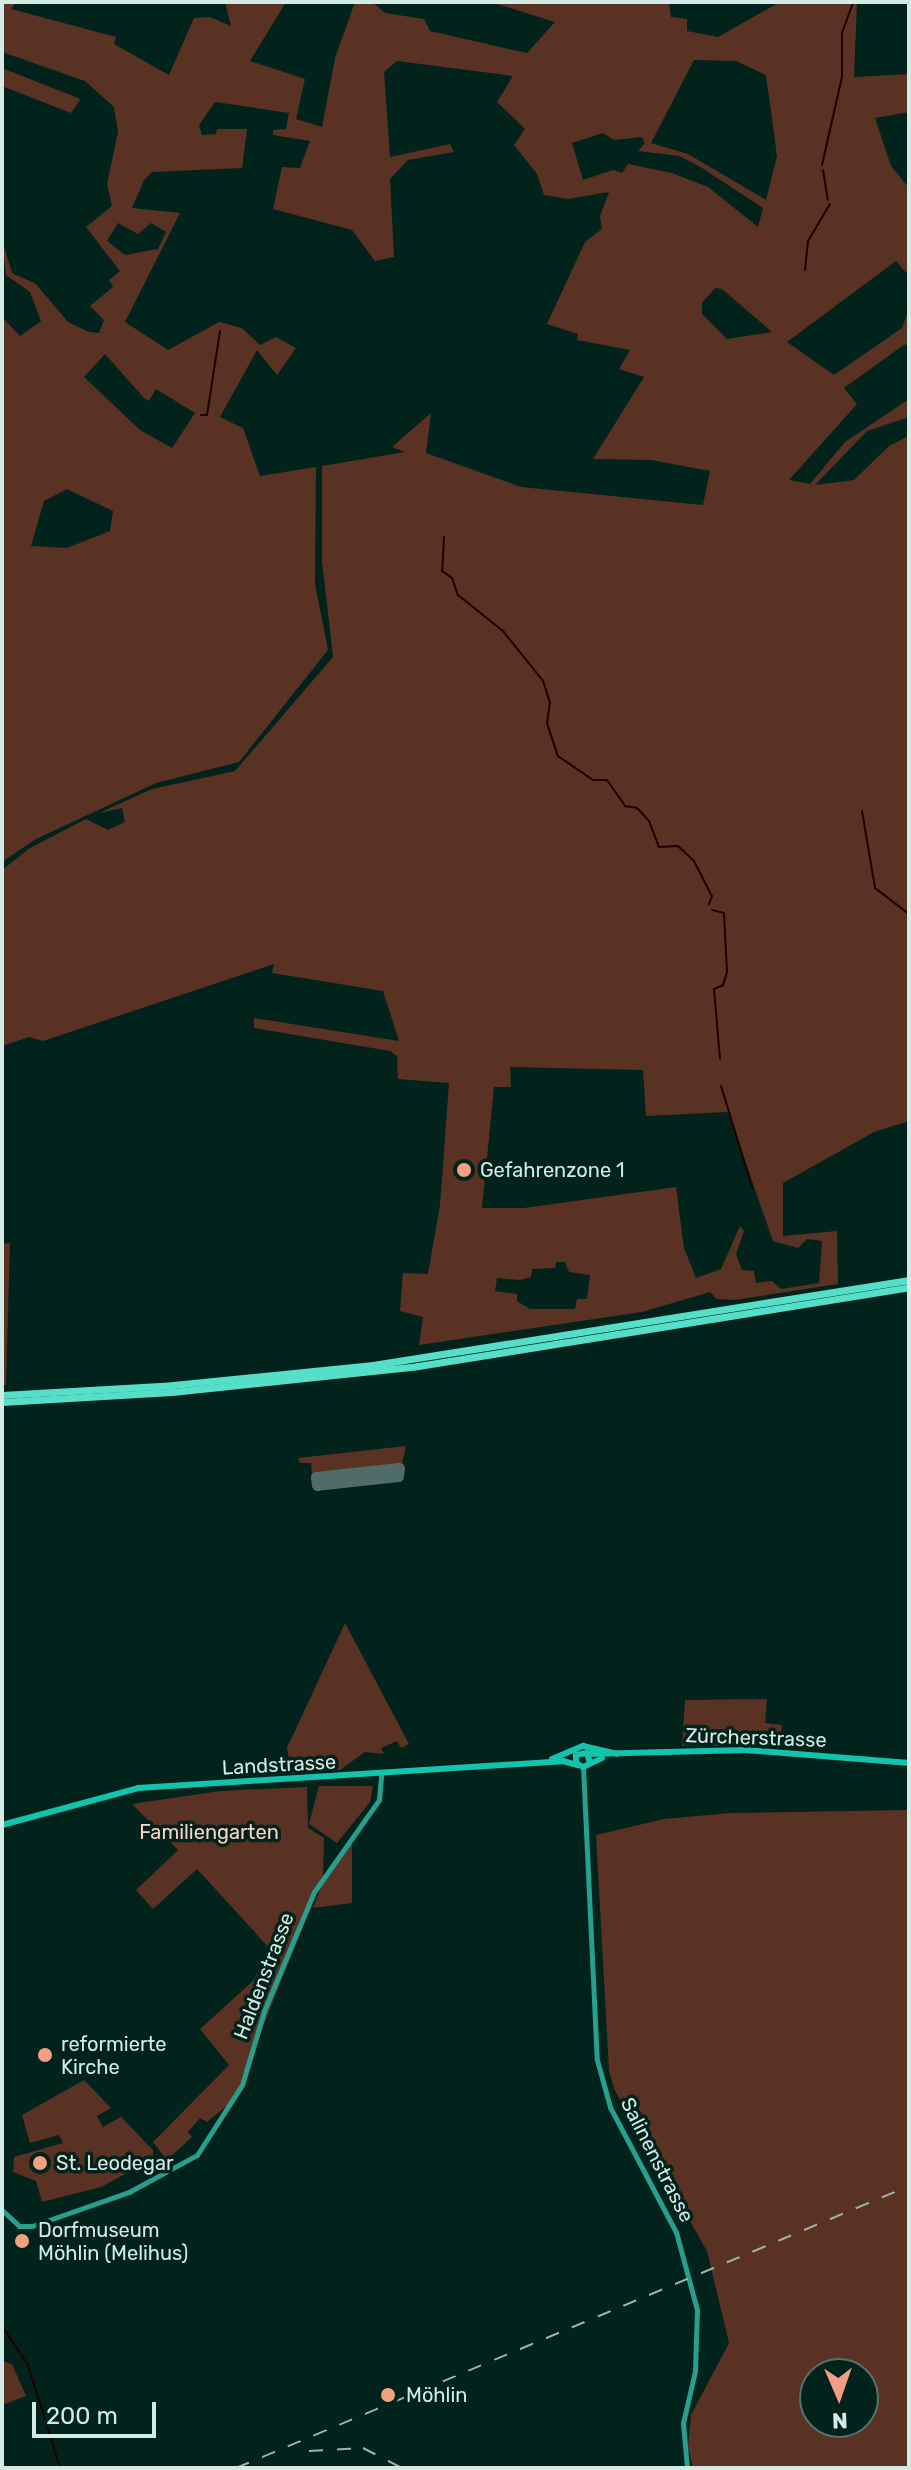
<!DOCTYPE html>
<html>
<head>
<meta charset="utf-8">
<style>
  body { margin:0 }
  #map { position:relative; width:911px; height:2470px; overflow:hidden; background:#02221c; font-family:Rubik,sans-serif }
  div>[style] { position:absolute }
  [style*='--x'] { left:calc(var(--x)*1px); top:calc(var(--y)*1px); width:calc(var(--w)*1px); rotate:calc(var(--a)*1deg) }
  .green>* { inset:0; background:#5a3223 }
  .stream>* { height:2px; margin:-1px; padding:0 1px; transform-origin:1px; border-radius:1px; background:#1f0000 }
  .taxiway>* { height:11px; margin:-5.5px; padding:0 5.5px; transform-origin:5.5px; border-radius:5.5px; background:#4f6c66 }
  .secondary>* { height:5px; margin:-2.5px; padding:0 2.5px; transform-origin:2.5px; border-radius:2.5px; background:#289e8c }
  .primary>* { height:6px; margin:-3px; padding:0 3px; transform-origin:3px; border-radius:3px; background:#14c3ab }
  .highway>* { height:7px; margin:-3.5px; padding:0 3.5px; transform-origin:3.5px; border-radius:3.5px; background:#56dfc8 }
  .rail>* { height:2px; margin-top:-1px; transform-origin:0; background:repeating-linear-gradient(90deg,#9cb5b0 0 14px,transparent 0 28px) }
  .dots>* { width:22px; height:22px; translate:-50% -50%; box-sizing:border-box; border:4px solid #02221c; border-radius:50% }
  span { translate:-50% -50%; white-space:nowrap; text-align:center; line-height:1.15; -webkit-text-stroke:7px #02221c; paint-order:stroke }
  .poi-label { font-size:20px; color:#d4eae5 }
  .left { translate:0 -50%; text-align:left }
  .street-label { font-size:20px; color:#d4eae5 }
  .park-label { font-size:20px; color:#fcd3c5 }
  .frame { position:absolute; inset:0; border:4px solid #d4eae5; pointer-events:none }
  .north { position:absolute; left:799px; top:2358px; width:80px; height:80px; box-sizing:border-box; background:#02221c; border:2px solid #56726c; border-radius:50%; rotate:178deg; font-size:22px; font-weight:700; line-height:32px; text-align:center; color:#d4eae5 }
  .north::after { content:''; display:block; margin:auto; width:28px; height:36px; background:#f39f82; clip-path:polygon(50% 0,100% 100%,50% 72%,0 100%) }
  .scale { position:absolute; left:32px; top:2402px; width:124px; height:36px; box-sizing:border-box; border:4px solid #d4eae5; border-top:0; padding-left:10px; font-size:24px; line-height:28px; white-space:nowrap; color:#d4eae5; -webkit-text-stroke:6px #02221c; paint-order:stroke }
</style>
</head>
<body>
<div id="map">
  <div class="green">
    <i style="clip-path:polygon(evenodd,2px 2px,16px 2px,11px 9px,116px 37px,114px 44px,169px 75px,194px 18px,210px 17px,231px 26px,225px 2px,286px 2px,250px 61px,305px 79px,296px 119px,322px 127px,335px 58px,355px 2px,372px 2px,385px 13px,424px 19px,430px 31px,527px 53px,555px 22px,491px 2px,669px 2px,671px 17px,687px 19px,687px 31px,718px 37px,780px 2px,857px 2px,854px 77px,909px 74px,909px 112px,875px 118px,891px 166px,909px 188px,909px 276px,896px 261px,787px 342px,834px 375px,902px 328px,909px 309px,909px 348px,905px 344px,844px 388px,857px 404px,789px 480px,810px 484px,845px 442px,909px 399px,909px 417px,867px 431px,815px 485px,854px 480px,889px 446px,909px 436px,909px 1121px,874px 1132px,783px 1183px,783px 1236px,837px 1231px,838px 1284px,735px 1300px,717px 1299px,710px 1292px,642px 1312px,419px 1345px,423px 1317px,400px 1311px,403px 1273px,428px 1274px,440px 1205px,449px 1083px,398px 1079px,397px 1056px,390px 1051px,254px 1028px,254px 1018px,399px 1041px,383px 991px,272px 973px,274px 964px,43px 1041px,29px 1037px,2px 1046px,2px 870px,30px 848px,86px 819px,108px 830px,125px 822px,122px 808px,99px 813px,152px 789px,235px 771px,333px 657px,322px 561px,322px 466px,405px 452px,392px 447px,431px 413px,426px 453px,521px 487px,703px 505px,710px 471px,651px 460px,593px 459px,644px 377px,619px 369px,630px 350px,577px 340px,578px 334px,547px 324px,585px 242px,602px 229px,600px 216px,609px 192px,568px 199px,544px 195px,537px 174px,514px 145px,525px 129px,497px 102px,513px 76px,397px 61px,384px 72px,390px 157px,450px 144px,454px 152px,408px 160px,390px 179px,394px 257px,375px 261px,352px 230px,273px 209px,282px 167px,300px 168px,310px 141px,273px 135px,273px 130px,286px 129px,289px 113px,215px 102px,199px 125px,202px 135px,216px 134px,217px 129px,247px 129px,242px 168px,152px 172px,144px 180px,132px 208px,180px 213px,125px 322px,168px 350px,219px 322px,242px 328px,260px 345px,276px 337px,296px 348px,277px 375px,257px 350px,220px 417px,243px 428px,260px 476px,316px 467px,315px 584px,328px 650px,239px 762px,156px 783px,36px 839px,2px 862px,2px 317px,20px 336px,41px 321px,30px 292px,6px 275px,2px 240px,12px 273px,36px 284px,68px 322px,89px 332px,99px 333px,104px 320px,90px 306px,113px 287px,109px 280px,120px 271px,86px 227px,112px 206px,107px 184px,118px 132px,114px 107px,85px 81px,2px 52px,2px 2px,694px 60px,736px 61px,766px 75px,777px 156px,766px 200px,688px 154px,651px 143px,694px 60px,2px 2px,603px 133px,614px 140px,642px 137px,645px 143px,638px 151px,679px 156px,699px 166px,763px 208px,758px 227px,708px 187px,672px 173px,628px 164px,622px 173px,613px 170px,583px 180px,572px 143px,603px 133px,2px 2px,118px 223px,138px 234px,151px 223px,166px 232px,158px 249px,125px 255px,107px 241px,118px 223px,2px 2px,715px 288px,722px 289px,772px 332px,727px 339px,702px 314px,702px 303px,715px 288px,2px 2px,105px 354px,144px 398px,149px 401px,156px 389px,195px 413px,172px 448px,140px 430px,84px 377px,105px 354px,2px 2px,67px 489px,113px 511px,110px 531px,67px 548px,31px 546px,44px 501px,67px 489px,2px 2px,510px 1067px,643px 1070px,646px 1116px,728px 1112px,773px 1241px,798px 1248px,807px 1239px,822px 1241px,819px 1283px,781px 1289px,772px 1281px,756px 1283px,754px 1271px,742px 1270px,736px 1254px,744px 1231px,740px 1226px,721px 1269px,696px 1278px,684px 1248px,676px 1187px,524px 1208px,482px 1208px,494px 1087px,511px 1087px,510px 1067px,2px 2px,556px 1262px,565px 1262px,569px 1272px,590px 1275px,587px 1299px,577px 1299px,575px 1309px,530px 1309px,517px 1301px,517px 1294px,495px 1291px,497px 1278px,520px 1280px,531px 1277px,532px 1269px,555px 1268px,556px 1262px)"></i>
    <i style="clip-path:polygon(2px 68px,78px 98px,80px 100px,71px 113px,2px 86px)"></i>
    <i style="clip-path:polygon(10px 1243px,6px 1385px,2px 1385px,2px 1244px)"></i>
    <i style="clip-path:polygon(406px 1446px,399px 1478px,313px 1488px,311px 1463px,300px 1463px,298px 1458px)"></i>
    <i style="clip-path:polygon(345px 1623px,409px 1744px,401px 1748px,397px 1741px,381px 1748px,384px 1754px,365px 1752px,340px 1770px,292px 1774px,287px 1748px)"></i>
    <i style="clip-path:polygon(767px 1699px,765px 1723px,782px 1725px,780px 1746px,682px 1746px,685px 1700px)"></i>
    <i style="clip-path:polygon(319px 1786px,373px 1786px,370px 1802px,337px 1843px,309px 1824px)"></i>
    <i style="clip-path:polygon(307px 1787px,308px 1828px,324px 1838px,323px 1876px,234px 2100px,207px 2122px,200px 2118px,188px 2132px,192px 2137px,167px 2160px,153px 2142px,229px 2065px,200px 2029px,253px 1981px,271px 1950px,197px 1869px,153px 1909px,136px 1890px,178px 1850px,132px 1804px,220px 1791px)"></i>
    <i style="clip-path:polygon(evenodd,909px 1810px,909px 2468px,693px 2468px,688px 2446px,691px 2415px,729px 2343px,707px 2251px,614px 2089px,609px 2071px,596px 1835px,664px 1819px,731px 1813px,909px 1810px,815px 2374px,863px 2374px,863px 2422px,815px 2422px,815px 2374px)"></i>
    <i style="clip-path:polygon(352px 1839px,352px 1903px,313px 1908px,325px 1877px)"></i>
    <i style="clip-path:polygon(84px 2080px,111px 2108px,97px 2116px,103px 2127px,121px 2117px,153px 2150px,153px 2159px,101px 2187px,42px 2202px,36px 2181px,13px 2172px,14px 2157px,63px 2143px,59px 2135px,30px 2143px,22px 2115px)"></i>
    <i style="clip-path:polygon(3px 2361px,12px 2364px,26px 2396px,2px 2405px)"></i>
  </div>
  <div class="stream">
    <i style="--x:822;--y:165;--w:90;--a:-77.2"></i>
    <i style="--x:842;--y:77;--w:44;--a:-90"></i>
    <i style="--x:842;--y:33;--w:33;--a:-70"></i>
    <i style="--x:823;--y:170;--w:30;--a:81"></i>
    <i style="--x:805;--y:270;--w:29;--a:-84"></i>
    <i style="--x:808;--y:241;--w:43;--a:-59.3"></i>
    <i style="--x:201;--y:415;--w:6;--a:0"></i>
    <i style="--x:207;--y:415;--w:85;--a:-81.2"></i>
    <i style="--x:444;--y:537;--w:34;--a:93"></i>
    <i style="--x:442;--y:571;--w:12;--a:35"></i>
    <i style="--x:452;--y:578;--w:18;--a:71"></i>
    <i style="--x:458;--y:595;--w:58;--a:38.7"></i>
    <i style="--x:503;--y:631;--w:64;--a:51.3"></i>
    <i style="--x:543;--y:681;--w:22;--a:72"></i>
    <i style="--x:550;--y:702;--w:21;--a:98"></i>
    <i style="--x:547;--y:723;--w:35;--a:72"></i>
    <i style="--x:558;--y:756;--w:42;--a:34.4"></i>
    <i style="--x:593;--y:780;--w:14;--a:0"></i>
    <i style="--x:607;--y:780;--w:32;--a:55"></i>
    <i style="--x:625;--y:806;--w:12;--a:9"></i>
    <i style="--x:637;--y:808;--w:18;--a:47"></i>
    <i style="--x:649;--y:821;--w:28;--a:69"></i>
    <i style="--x:659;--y:847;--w:19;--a:-3"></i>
    <i style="--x:678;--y:846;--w:22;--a:43"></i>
    <i style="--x:694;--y:861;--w:39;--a:63"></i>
    <i style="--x:712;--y:896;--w:9;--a:111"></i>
    <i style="--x:862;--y:811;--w:78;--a:80.4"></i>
    <i style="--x:875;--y:888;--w:43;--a:37.4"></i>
    <i style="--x:712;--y:910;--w:12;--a:14"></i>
    <i style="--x:724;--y:913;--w:59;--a:87.1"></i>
    <i style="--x:727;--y:972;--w:14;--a:107"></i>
    <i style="--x:723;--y:985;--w:10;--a:156"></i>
    <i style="--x:714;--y:989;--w:70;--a:85.1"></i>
    <i style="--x:721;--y:1086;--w:106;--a:72.9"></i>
    <i style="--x:2;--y:2326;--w:47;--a:56.3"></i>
    <i style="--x:28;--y:2365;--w:108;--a:72.7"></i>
  </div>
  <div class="taxiway">
    <i style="--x:399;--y:1468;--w:8;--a:97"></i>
    <i style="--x:398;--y:1476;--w:81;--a:173.7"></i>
    <i style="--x:317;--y:1485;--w:8;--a:-97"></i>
    <i style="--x:316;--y:1477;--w:83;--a:-6.2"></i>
  </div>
  <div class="secondary">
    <i style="--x:583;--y:1767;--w:293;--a:87.3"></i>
    <i style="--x:597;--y:2060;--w:49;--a:74.5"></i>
    <i style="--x:610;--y:2107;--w:141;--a:62.2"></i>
    <i style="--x:676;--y:2232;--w:81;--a:74.9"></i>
    <i style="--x:697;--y:2310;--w:61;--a:91.9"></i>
    <i style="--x:695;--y:2371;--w:53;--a:103"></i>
    <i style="--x:683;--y:2423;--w:45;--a:84.9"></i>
    <i style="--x:2;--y:2210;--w:23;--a:43"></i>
    <i style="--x:19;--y:2226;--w:13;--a:0"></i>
    <i style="--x:32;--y:2226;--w:103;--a:-19.3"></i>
    <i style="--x:129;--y:2192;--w:77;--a:-28.6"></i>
    <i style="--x:197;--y:2155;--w:83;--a:-57.3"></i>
    <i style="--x:242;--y:2085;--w:77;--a:-73.4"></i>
    <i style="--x:264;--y:2011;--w:129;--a:-67.2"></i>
    <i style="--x:314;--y:1892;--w:113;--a:-54.8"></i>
    <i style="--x:379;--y:1800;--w:24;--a:-85"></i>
  </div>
  <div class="primary">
    <i style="--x:589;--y:1754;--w:156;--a:-1.5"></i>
    <i style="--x:745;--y:1750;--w:165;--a:4.5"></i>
    <i style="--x:552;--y:1759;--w:34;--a:-23"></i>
    <i style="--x:583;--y:1746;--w:35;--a:13"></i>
    <i style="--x:590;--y:1763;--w:10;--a:-107"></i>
    <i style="--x:587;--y:1753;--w:11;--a:170"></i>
    <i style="--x:576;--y:1755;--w:8;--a:90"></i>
    <i style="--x:576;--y:1763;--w:8;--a:30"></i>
    <i style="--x:583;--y:1767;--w:21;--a:-25"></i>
    <i style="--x:2;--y:1825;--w:141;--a:-15.2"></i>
    <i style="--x:138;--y:1788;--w:426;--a:-3.6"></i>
    <i style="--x:563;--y:1761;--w:15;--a:16"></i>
  </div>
  <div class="highway">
    <i style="--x:2;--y:1395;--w:171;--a:-3.3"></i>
    <i style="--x:173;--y:1385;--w:201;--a:-5.7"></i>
    <i style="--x:373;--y:1365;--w:543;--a:-9.01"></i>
    <i style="--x:2;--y:1402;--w:170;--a:-3.4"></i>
    <i style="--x:172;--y:1392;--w:247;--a:-6"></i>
    <i style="--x:418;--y:1366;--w:497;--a:-9.1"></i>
  </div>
  <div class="rail">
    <i style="--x:309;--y:2451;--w:54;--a:-3.2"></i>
    <i style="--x:363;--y:2448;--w:44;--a:27.1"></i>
    <i style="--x:236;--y:2468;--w:730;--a:-22.73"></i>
  </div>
  <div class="dots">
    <i style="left:464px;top:1170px;background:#f39f82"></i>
    <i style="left:45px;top:2055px;background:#f39f82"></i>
    <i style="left:40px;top:2163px;background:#f39f82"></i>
    <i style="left:22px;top:2241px;background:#f39f82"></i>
    <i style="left:388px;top:2395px;background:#f39f82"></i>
  </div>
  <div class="poi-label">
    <span class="left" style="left:480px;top:1170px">Gefahrenzone 1</span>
    <span class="left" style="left:61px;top:2056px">reformierte<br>Kirche</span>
    <span class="left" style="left:56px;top:2163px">St. Leodegar</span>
    <span class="left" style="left:38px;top:2242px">Dorfmuseum<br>Möhlin (Melihus)</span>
    <span class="left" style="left:406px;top:2395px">Möhlin</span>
  </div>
  <div class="street-label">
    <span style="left:756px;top:1738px;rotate:2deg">Zürcherstrasse</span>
    <span style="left:279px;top:1765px;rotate:-3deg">Landstrasse</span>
    <span style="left:264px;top:1976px;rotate:-69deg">Haldenstrasse</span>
    <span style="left:657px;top:2160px;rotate:63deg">Salinenstrasse</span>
  </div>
  <div class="park-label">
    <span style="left:209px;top:1832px">Familiengarten</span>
  </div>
  <div class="frame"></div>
  <div class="north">N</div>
  <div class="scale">200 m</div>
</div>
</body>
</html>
